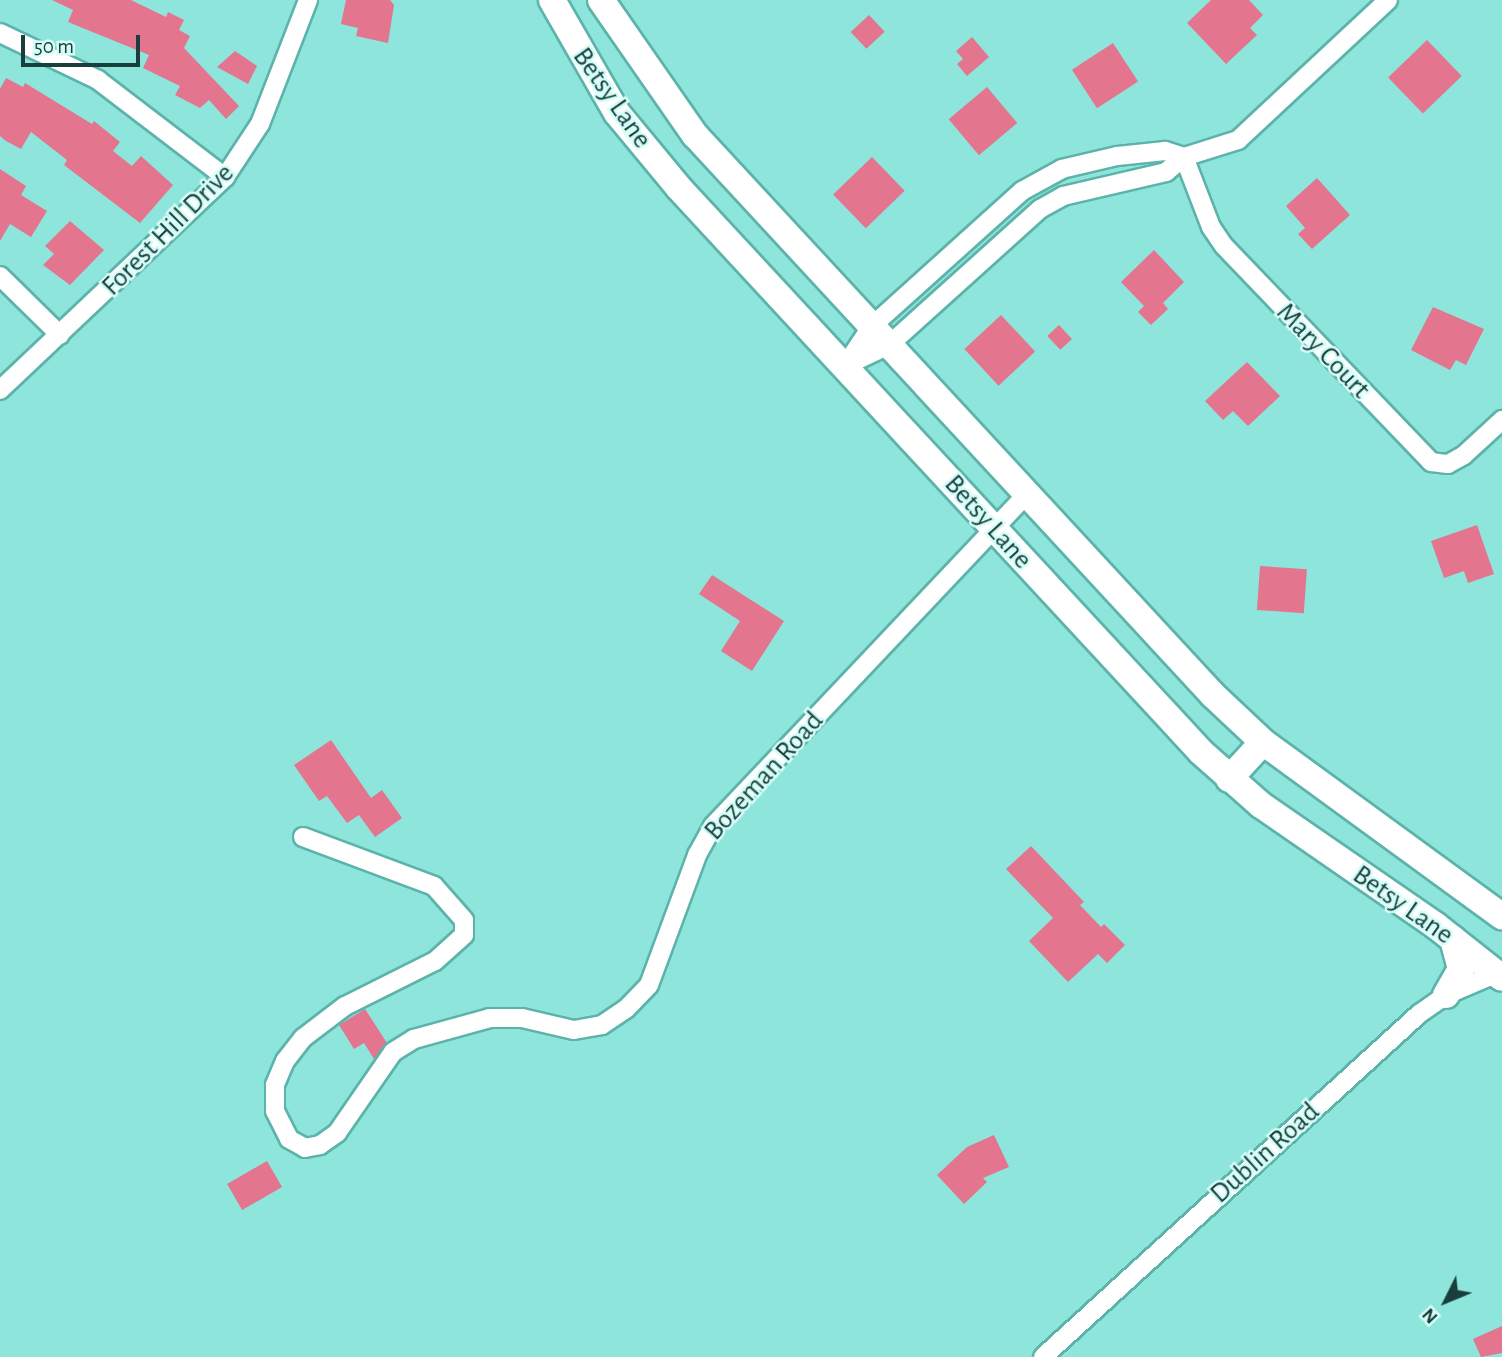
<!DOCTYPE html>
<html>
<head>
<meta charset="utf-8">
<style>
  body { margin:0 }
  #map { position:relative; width:1502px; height:1357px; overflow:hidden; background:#8ee5dc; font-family:"Alegreya Sans",sans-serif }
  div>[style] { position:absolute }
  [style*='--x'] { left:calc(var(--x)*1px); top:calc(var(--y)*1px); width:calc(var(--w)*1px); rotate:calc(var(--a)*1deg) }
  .building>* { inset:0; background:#e3758e; transform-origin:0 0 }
  .roads { filter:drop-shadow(2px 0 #5cb3aa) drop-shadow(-2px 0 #5cb3aa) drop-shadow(0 2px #5cb3aa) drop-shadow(0 -2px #5cb3aa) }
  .minor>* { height:18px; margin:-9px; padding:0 9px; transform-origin:9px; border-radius:9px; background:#fff }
  .secondary>* { height:26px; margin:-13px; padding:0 13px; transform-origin:13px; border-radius:13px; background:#fff }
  span { translate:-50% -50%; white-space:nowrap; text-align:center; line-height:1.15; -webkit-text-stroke:5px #d4fdf8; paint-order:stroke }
  .street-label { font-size:28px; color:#1a3e3b }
  .north { position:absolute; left:1411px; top:1266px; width:70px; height:70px; -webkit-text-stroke:5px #d4fdf8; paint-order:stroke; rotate:227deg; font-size:19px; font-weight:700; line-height:28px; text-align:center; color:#1a3e3b }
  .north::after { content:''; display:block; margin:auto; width:24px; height:32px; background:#1a3e3b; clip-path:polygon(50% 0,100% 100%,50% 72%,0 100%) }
  .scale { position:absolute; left:21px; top:35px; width:119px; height:32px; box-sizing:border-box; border:4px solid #1a3e3b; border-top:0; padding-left:9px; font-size:21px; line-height:24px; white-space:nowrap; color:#1a3e3b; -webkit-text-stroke:5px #d4fdf8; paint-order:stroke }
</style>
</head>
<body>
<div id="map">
  <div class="building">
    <i style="clip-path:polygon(52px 0,131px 0,166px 17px,168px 12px,184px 20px,179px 30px,190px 36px,184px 48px,239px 106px,226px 119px,209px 100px,200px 108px,175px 95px,180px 86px,143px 68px,149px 55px,68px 22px,73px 10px)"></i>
    <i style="clip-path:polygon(346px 0,390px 0,394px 5px,388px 43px,356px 36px,358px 28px,341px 24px)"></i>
    <i style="clip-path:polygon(1211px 0,1249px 0,1263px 15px,1250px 28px,1257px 35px,1226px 64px,1187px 23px)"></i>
    <i style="left:869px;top:15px;width:23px;height:25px;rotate:47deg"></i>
    <i style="clip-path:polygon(972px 37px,989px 57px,967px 76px,957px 64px,963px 59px,956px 51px)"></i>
    <i style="left:1427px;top:40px;width:50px;height:54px;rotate:46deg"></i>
    <i style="left:1113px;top:43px;width:46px;height:49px;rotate:57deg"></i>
    <i style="clip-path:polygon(235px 51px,257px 66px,248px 84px,217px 67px)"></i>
    <i style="clip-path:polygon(6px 78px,23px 87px,25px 83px,92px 124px,94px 121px,120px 142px,113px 151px,132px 166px,141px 156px,173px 185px,140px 223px,64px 165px,67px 160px,31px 132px,21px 149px,6px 141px,0 136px,0 89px)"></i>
    <i style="left:987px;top:87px;width:47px;height:50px;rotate:50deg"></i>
    <i style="left:872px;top:157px;width:47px;height:54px;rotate:46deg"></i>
    <i style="clip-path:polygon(0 169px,26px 186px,21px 195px,47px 211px,31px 237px,10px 224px,0 241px)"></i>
    <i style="clip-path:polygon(1317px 178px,1350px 215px,1312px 249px,1298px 234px,1305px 228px,1286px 206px)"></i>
    <i style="clip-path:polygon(70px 221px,104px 250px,70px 285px,43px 265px,54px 254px,45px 246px)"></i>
    <i style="clip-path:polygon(1154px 250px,1184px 282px,1163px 303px,1168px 309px,1151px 325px,1138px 312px,1144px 306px,1121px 282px)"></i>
    <i style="clip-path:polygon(1433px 307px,1484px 329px,1466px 365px,1456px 360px,1450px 370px,1411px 350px)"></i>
    <i style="left:1001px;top:315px;width:50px;height:50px;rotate:47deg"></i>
    <i style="left:1059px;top:325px;width:19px;height:16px;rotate:47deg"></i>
    <i style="clip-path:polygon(1247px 362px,1280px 396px,1248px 426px,1233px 411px,1223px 420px,1205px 401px)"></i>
    <i style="clip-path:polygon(1477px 525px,1494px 574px,1468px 583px,1464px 571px,1444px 578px,1431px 541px)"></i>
    <i style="left:1260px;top:566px;width:47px;height:44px;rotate:4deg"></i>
    <i style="clip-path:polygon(712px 575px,784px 621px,752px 671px,721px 651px,740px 621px,699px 594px)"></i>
    <i style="clip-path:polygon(331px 740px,371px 798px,382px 790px,402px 818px,375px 837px,359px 815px,347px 823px,327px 796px,319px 801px,294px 765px)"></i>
    <i style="clip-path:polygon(1031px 846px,1084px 902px,1080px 905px,1101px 927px,1104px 924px,1125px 945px,1107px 963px,1098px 954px,1068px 982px,1029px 941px,1053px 918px,1006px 869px)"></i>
    <i style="clip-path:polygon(365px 1009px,387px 1043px,374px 1059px,364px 1043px,354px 1049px,339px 1025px)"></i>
    <i style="clip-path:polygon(994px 1135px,1009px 1167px,983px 1178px,987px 1182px,964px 1204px,937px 1175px,967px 1147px)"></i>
    <i style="left:267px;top:1161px;width:30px;height:46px;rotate:60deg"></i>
    <i style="clip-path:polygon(1502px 1326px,1502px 1353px,1481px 1357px,1473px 1339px)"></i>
  </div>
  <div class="roads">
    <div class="minor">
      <i style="--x:0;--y:33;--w:109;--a:25.6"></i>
      <i style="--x:98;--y:80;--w:160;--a:37.4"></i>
      <i style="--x:1184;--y:157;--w:20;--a:-162"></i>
      <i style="--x:1165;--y:151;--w:48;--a:174.1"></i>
      <i style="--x:1117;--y:156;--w:57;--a:166.7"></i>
      <i style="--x:1062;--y:169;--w:46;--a:151.2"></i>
      <i style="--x:1022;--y:191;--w:203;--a:138"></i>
      <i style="--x:871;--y:327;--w:47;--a:123.7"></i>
      <i style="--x:845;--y:366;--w:49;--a:-25.5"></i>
      <i style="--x:889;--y:345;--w:203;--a:-42"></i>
      <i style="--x:1040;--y:209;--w:26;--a:-29"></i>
      <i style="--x:1063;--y:196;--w:106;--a:-13.1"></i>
      <i style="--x:1166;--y:172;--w:23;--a:-40"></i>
      <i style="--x:1184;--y:157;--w:57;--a:-17.5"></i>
      <i style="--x:1238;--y:140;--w:205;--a:-43"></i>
      <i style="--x:1184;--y:157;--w:75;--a:68.9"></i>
      <i style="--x:1211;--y:227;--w:23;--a:56"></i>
      <i style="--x:1224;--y:246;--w:299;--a:46.2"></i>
      <i style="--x:1431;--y:462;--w:17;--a:7"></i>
      <i style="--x:1448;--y:464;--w:18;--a:-29"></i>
      <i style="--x:1464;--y:455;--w:52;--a:-42.6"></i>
      <i style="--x:0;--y:276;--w:84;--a:44.5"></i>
      <i style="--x:0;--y:390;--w:310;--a:-43.4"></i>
      <i style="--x:225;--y:177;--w:64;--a:-56.6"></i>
      <i style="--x:260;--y:124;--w:133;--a:-68.8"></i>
      <i style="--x:303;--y:837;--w:140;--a:20.5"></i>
      <i style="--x:434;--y:886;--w:45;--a:48.6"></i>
      <i style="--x:464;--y:920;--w:15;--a:90"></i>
      <i style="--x:464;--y:935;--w:39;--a:138"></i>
      <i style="--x:435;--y:961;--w:101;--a:153.4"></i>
      <i style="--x:345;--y:1006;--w:53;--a:142.7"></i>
      <i style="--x:303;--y:1038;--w:29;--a:128"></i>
      <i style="--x:285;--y:1061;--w:26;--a:113"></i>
      <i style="--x:275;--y:1085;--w:26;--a:90"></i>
      <i style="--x:275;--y:1111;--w:31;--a:63"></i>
      <i style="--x:289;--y:1139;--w:18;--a:29"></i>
      <i style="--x:305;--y:1148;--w:15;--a:-11"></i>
      <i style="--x:320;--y:1145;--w:21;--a:-35"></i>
      <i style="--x:337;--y:1133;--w:98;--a:-55.3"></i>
      <i style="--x:393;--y:1052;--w:25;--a:-32"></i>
      <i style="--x:414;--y:1039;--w:79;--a:-15.4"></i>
      <i style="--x:490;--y:1018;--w:32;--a:0"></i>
      <i style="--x:522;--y:1018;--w:53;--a:13"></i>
      <i style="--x:574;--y:1030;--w:28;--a:-10"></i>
      <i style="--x:602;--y:1025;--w:29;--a:-34"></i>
      <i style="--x:626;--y:1009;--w:33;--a:-46"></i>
      <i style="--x:649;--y:985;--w:139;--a:-69.7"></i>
      <i style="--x:697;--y:855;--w:33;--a:-61"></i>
      <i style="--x:713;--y:826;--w:456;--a:-46.6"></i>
      <i style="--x:1043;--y:1357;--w:509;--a:-42.37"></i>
      <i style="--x:1419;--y:1014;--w:33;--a:-35"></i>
      <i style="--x:1446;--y:995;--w:61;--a:-23.2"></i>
    </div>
    <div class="secondary">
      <i style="--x:552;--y:0;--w:130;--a:60.1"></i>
      <i style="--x:617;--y:113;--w:97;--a:50.4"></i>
      <i style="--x:679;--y:188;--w:768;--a:47.21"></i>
      <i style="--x:1201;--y:752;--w:80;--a:41.5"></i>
      <i style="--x:1261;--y:805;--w:211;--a:34.6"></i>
      <i style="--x:1435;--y:925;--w:85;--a:38.3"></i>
      <i style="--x:601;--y:0;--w:165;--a:55.2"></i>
      <i style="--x:695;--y:135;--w:763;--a:47.23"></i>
      <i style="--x:1213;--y:695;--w:69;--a:43.2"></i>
      <i style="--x:1263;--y:742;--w:296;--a:36.1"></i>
      <i style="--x:1229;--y:779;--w:50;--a:-47.4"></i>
      <i style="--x:1446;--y:995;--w:30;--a:-60"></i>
      <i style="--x:1461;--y:969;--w:31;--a:-105"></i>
    </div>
  </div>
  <div class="street-label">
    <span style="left:612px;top:98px;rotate:55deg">Betsy Lane</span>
    <span style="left:168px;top:230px;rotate:-45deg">Forest Hill Drive</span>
    <span style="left:1323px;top:351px;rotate:46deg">Mary Court</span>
    <span style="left:988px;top:522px;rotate:48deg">Betsy Lane</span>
    <span style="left:764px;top:776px;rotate:-48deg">Bozeman Road</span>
    <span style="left:1403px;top:905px;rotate:35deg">Betsy Lane</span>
    <span style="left:1265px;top:1153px;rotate:-42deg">Dublin Road</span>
  </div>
  <div class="north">N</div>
  <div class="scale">50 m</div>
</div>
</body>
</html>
